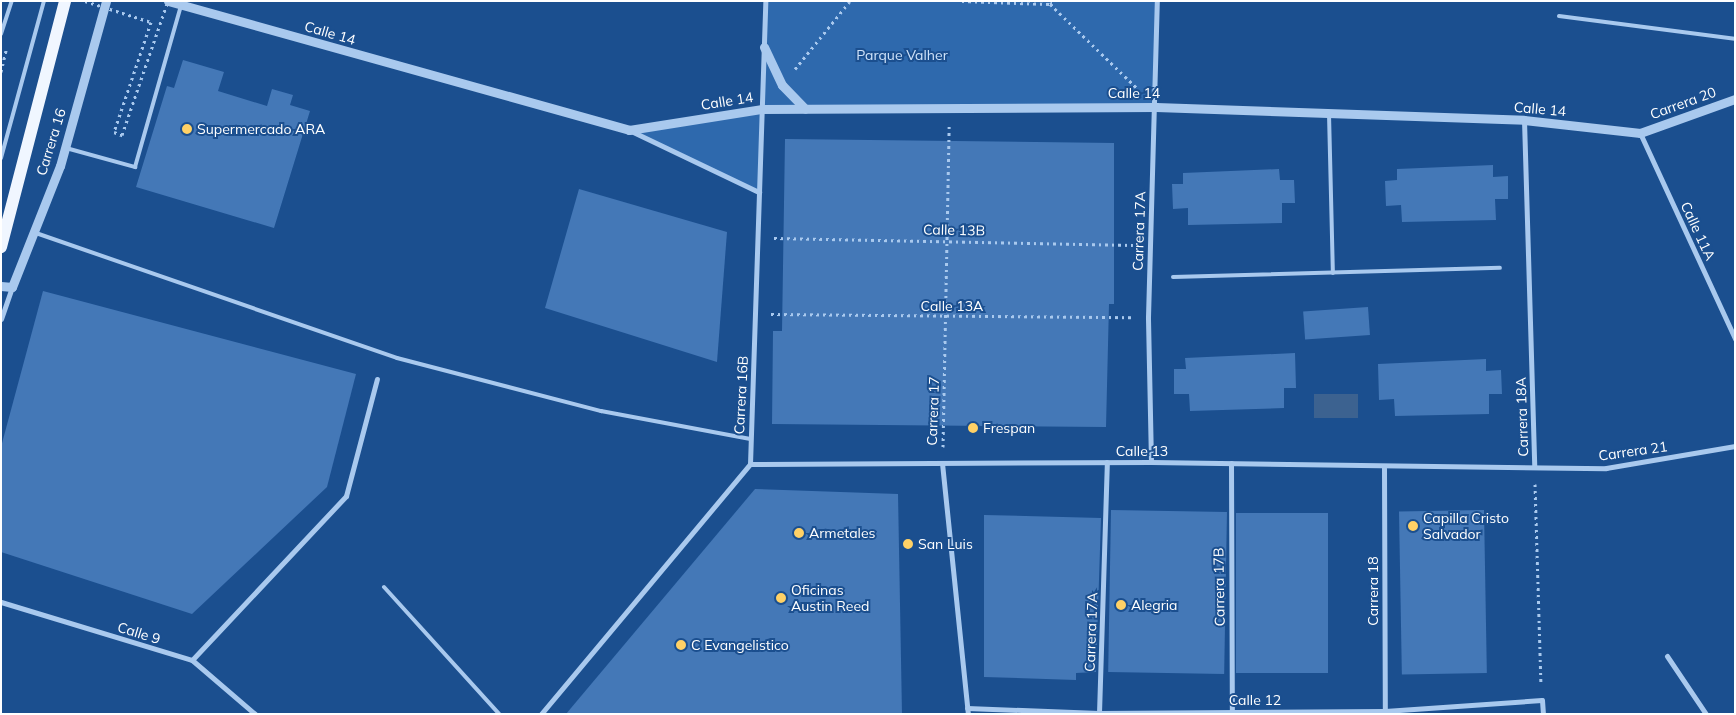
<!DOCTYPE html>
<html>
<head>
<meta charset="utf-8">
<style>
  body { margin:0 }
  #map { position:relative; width:1736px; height:715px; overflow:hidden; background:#1b4f8f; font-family:Mulish,sans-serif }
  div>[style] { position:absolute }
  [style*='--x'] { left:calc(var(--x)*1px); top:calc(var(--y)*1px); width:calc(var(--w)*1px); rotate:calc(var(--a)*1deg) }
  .green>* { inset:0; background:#2e69ad }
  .water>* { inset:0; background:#3c6290; transform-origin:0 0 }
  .building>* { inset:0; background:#4478b7; transform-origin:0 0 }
  .path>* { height:3px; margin-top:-1.5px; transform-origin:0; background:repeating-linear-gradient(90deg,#a9c9ee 0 2.5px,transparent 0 6.5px) }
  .service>* { height:4px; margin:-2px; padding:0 2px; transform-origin:2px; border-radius:2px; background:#a9c9ee }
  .minor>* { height:5px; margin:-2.5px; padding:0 2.5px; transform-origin:2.5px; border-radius:2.5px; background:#a9c9ee }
  .tertiary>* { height:9px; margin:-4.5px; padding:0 4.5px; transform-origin:4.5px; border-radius:4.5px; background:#a9c9ee }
  .primary>* { height:12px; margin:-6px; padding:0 6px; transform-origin:6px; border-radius:6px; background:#f0f6ff }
  .path-bridge>* { height:3px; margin-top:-1.5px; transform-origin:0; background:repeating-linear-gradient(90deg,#a9c9ee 0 2.5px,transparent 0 6.5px) }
  .dots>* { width:14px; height:14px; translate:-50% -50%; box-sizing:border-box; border:2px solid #1b4f8f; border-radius:50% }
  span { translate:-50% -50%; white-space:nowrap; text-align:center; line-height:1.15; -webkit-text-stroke:4px #1b4f8f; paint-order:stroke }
  .street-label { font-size:14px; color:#fff }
  .park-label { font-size:14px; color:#cfe3fa }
  .poi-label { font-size:14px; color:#fff }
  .left { translate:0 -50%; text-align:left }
  .frame { position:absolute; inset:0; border:2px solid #fff; pointer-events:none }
</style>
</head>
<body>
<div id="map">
  <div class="green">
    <i style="clip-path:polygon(765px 1px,1157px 1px,1156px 107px,763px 109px,759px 192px,629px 130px,762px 109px)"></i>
  </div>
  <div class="water">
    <i style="left:1314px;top:394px;width:44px;height:24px"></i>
  </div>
  <div class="building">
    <i style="clip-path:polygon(183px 60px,224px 72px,218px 91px,267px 106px,272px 89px,293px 95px,290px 105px,310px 111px,274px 228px,136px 187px,167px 86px,174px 88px)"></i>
    <i style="clip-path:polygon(785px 139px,1114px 143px,1114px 304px,1109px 304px,1106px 427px,772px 424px,773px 331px,782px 331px)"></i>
    <i style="clip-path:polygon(1493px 165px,1493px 177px,1508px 176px,1508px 199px,1495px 199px,1496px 220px,1402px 222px,1401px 205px,1386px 206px,1385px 181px,1397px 180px,1397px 169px)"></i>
    <i style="clip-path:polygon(1279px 169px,1280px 180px,1294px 180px,1295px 203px,1282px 203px,1282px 223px,1188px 225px,1188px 208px,1173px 209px,1172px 184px,1183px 184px,1183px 173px)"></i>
    <i style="clip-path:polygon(579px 189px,727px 232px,717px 362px,545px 308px)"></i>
    <i style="clip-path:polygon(43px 291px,356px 374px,327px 487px,192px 614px,1px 552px,1px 447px)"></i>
    <i style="left:1368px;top:307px;width:28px;height:65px;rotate:86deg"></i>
    <i style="clip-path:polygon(1295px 353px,1296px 388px,1284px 388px,1284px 408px,1190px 411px,1189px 394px,1174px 394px,1174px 369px,1186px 369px,1185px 358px)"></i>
    <i style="clip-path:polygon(1486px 359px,1486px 371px,1501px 370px,1502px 394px,1489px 394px,1489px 414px,1395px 416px,1394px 399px,1379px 400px,1378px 364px)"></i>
    <i style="clip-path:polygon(755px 489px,898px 494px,902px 714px,566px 714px)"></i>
    <i style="left:1111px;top:510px;width:116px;height:162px;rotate:1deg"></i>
    <i style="left:1484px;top:510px;width:163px;height:85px;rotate:89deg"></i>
    <i style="left:1236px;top:513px;width:92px;height:160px"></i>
    <i style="clip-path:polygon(984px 515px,1101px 518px,1096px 672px,1076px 673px,1076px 680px,984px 677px)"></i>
  </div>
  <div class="path">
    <i style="--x:962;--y:1;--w:88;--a:2"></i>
    <i style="--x:1050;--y:4;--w:121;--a:44"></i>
    <i style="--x:1050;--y:4;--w:6;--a:-31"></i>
    <i style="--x:795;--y:69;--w:87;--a:-51"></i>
    <i style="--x:1;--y:72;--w:23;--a:-77"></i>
    <i style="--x:774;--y:238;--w:359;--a:1.1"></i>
    <i style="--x:771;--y:314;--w:361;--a:0.5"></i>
    <i style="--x:943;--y:447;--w:321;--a:-88.9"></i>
    <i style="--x:1535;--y:484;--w:199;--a:88.3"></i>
  </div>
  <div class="service">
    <i style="--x:1559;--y:16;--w:177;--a:7.4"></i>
    <i style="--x:1;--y:34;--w:35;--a:-72"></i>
    <i style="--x:1329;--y:114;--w:159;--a:88.6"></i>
    <i style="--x:66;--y:148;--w:72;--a:15.4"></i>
    <i style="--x:135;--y:167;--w:168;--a:-74.1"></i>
    <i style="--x:1;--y:158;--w:163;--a:-74.7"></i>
    <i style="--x:33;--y:232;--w:385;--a:19.1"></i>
    <i style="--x:397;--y:358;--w:211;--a:14.6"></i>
    <i style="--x:601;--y:411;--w:152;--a:10.6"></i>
    <i style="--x:1173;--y:277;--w:327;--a:-1.6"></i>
    <i style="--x:384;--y:587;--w:171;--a:47.8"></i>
  </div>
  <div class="minor">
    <i style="--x:1524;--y:120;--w:346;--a:88.3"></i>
    <i style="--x:631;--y:131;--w:142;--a:25.5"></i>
    <i style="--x:1640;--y:133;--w:227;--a:65.2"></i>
    <i style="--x:1;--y:319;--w:34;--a:-71"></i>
    <i style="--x:1151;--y:462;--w:145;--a:-91.2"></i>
    <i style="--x:1148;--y:317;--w:316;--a:-88.4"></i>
    <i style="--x:942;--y:463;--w:252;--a:84.1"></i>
    <i style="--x:1231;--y:463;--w:248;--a:89.8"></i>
    <i style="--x:750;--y:464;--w:401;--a:-0.3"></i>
    <i style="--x:1151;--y:462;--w:455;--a:0.8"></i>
    <i style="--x:1606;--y:468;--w:131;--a:-9.7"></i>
    <i style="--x:1384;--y:468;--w:245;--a:89.8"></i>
    <i style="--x:1;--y:602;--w:200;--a:16.9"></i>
    <i style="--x:192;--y:660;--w:83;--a:40.6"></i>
    <i style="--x:1667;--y:656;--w:70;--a:56.1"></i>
    <i style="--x:192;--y:660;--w:225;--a:-46.8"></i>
    <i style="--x:346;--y:496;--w:121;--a:-75.2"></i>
    <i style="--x:967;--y:708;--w:132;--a:2.2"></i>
    <i style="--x:1099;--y:713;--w:286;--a:-0.4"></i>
    <i style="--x:1385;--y:711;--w:157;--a:-4"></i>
    <i style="--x:1542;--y:700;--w:14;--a:86"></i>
    <i style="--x:1099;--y:713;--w:251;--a:-88.2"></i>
    <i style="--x:541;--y:714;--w:326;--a:-50.1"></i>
    <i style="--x:750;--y:464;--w:463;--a:-88.1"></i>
  </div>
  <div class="tertiary">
    <i style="--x:168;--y:1;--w:479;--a:15.6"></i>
    <i style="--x:629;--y:130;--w:135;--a:-9"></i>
    <i style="--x:762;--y:109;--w:394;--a:-0.3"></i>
    <i style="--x:1156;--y:107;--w:368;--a:2"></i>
    <i style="--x:1524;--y:120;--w:117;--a:6.4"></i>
    <i style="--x:1640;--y:133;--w:101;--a:-19.7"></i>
    <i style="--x:764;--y:47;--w:42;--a:64.7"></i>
    <i style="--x:782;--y:85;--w:33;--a:46"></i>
    <i style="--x:1;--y:286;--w:11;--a:5"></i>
    <i style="--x:12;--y:287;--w:130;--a:-68.4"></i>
    <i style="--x:60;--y:166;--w:171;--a:-74.4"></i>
  </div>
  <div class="primary">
    <i style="--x:1;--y:247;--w:254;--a:-75.4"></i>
  </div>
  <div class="path-bridge">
    <i style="--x:85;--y:1;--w:69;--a:17.7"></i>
    <i style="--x:151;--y:22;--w:116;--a:108.6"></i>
    <i style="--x:114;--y:132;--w:9;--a:21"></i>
    <i style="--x:122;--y:135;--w:142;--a:-71.1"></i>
  </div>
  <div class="dots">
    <i style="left:187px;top:129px;background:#ffd166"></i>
    <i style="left:973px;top:428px;background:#ffd166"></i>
    <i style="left:1413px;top:526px;background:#ffd166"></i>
    <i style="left:799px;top:533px;background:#ffd166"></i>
    <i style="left:908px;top:544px;background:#ffd166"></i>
    <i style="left:781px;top:598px;background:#ffd166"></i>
    <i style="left:1121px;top:605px;background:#ffd166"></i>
    <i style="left:681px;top:645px;background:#ffd166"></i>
  </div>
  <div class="street-label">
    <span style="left:330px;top:33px;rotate:16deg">Calle 14</span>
    <span style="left:1134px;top:93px">Calle 14</span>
    <span style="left:727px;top:101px;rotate:-9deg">Calle 14</span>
    <span style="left:1683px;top:103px;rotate:-20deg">Carrera 20</span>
    <span style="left:1540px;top:109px;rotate:5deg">Calle 14</span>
    <span style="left:51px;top:142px;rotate:-73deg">Carrera 16</span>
    <span style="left:954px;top:230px;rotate:1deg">Calle 13B</span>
    <span style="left:1139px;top:231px;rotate:-88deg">Carrera 17A</span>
    <span style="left:1698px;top:231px;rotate:65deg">Calle 11A</span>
    <span style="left:952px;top:306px">Calle 13A</span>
    <span style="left:741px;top:395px;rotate:-87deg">Carrera 16B</span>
    <span style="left:933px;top:411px;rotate:-88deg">Carrera 17</span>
    <span style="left:1522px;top:417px;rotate:-92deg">Carrera 18A</span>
    <span style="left:1142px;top:451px">Calle 13</span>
    <span style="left:1633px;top:451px;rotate:-8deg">Carrera 21</span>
    <span style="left:1219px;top:587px;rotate:-91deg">Carrera 17B</span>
    <span style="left:1373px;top:591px;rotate:-90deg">Carrera 18</span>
    <span style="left:1091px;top:632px;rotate:-88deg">Carrera 17A</span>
    <span style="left:139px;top:633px;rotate:17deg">Calle 9</span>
    <span style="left:1255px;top:700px">Calle 12</span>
  </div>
  <div class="park-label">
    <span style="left:902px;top:55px">Parque Valher</span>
  </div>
  <div class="poi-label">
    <span class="left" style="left:197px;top:129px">Supermercado ARA</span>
    <span class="left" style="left:983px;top:428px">Frespan</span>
    <span class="left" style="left:1423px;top:526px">Capilla Cristo<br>Salvador</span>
    <span class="left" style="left:809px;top:533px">Armetales</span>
    <span class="left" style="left:918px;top:544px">San Luis</span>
    <span class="left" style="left:791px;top:598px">Oficinas<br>Austin Reed</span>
    <span class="left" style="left:1131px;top:605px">Alegria</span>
    <span class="left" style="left:691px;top:645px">C Evangelistico</span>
  </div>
  <div class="frame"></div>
</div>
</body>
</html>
